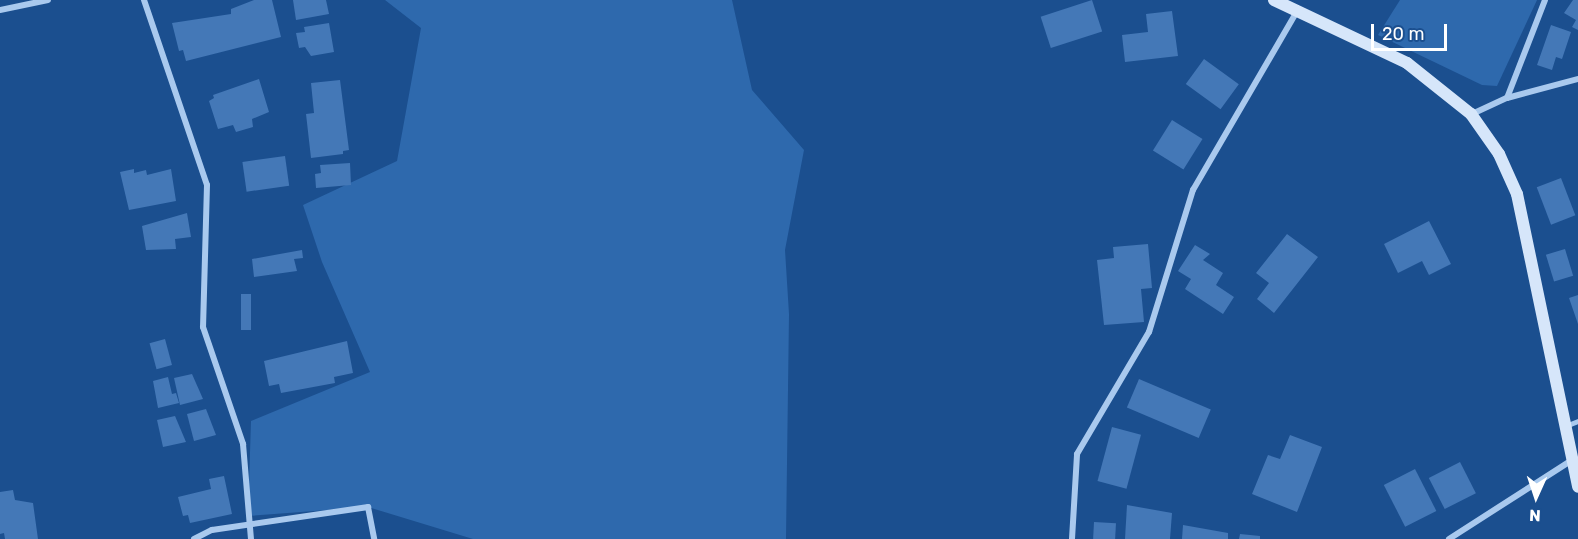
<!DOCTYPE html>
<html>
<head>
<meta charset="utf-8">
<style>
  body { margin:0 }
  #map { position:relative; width:1578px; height:539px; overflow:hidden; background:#1b4f8f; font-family:Rubik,sans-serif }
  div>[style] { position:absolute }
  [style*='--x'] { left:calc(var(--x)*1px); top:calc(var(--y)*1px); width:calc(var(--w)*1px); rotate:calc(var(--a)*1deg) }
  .green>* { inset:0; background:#2e69ad }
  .building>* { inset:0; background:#4478b7; transform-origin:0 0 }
  .lane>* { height:4.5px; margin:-2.25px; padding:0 2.25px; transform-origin:2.25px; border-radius:2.25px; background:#a9c9ee }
  .street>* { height:6px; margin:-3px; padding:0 3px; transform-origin:3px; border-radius:3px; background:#a9c9ee }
  .secondary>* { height:12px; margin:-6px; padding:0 6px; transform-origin:6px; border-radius:6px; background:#d6e6fa }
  span { translate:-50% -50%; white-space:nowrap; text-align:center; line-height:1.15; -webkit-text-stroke:6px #1b4f8f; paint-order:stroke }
  .north { position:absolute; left:1506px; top:467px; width:60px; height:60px; -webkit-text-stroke:4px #1b4f8f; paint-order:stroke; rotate:183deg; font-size:16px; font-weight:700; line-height:24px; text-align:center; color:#fff }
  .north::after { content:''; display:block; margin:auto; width:21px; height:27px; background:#fff; clip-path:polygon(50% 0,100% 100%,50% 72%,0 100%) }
  .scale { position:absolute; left:1371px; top:24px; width:76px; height:27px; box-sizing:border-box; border:3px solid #fff; border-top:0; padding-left:8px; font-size:18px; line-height:21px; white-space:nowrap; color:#fff; -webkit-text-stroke:4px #1b4f8f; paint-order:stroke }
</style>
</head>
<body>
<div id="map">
  <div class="green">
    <i style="clip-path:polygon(385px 0,732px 0,752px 90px,804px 150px,785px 250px,789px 314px,786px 539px,473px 539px,368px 507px,248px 516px,251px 421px,370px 372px,322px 262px,303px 205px,397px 161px,421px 28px)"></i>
    <i style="clip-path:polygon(1400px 0,1537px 0,1497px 86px,1482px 85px,1378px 35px)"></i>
  </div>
  <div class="building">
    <i style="clip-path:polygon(254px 0,272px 0,281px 37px,186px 61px,183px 50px,179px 51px,172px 23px,231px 14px,231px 9px)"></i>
    <i style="clip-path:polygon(293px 0,326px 0,329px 14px,296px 20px)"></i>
    <i style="left:1092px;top:0;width:33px;height:54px;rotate:72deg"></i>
    <i style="clip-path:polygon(1573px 0,1578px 0,1578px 30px,1572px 27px,1576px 20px,1564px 13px)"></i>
    <i style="clip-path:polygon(1172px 11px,1178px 56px,1125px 62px,1122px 35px,1148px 32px,1146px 14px)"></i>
    <i style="clip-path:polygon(329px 23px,334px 52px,311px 56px,305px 47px,299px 48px,296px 33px,305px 32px,304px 27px)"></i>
    <i style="clip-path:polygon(1551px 25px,1571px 32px,1562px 59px,1556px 57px,1552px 70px,1537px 65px)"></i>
    <i style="left:1204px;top:59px;width:43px;height:31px;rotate:36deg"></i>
    <i style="clip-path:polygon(259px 79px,269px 112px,252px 119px,253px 127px,236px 132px,233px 125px,218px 129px,209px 101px,214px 98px,213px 95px)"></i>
    <i style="clip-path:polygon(340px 80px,349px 150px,343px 151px,343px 154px,311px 158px,306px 114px,314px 113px,311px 83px)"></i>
    <i style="left:1172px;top:120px;width:36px;height:36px;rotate:32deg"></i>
    <i style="left:285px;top:156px;width:30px;height:43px;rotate:82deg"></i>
    <i style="clip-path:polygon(350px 163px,351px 185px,316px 188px,315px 174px,321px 173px,320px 165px)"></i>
    <i style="clip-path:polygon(134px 169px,134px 173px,146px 170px,147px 175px,171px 169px,176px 201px,129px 210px,120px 172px)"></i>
    <i style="left:1561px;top:178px;width:40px;height:26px;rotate:69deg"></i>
    <i style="clip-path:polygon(187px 213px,191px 237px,175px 239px,176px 249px,146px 250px,142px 226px)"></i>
    <i style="clip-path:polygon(1429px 221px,1451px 264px,1429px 275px,1422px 261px,1398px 273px,1384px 244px)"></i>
    <i style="clip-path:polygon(1287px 234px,1318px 257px,1274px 313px,1257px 299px,1269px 283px,1256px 273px)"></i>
    <i style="clip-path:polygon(1148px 244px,1152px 288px,1141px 289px,1144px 322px,1104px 325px,1097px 260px,1114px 258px,1113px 247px)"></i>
    <i style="clip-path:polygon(1195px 245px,1210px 254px,1203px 260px,1223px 273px,1216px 285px,1234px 297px,1223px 314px,1185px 289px,1191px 279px,1178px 271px)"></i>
    <i style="left:1565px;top:249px;width:28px;height:20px;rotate:73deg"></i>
    <i style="clip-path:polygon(302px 250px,303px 258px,294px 259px,297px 271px,254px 277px,252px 259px)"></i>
    <i style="left:241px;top:294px;width:10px;height:36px"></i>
    <i style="clip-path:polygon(1578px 295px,1578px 324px,1569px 298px)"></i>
    <i style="left:165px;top:339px;width:27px;height:16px;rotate:75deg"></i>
    <i style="clip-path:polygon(347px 341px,353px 373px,334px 377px,335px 383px,281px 393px,279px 384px,269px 386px,264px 361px)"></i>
    <i style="clip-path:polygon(192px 374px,203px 399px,180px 405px,174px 378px)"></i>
    <i style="clip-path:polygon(168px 377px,172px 394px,176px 393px,179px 403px,158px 408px,153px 381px)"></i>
    <i style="left:1139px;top:379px;width:78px;height:31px;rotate:23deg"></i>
    <i style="clip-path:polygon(206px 409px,216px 435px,194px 441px,187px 414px)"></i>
    <i style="clip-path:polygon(175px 416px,186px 442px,163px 447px,157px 420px)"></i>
    <i style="left:1112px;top:427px;width:30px;height:56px;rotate:15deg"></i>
    <i style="clip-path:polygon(1290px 435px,1322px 447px,1297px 512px,1252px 494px,1268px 455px,1280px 459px)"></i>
    <i style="left:1460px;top:462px;width:35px;height:35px;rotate:63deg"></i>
    <i style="left:1415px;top:469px;width:47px;height:35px;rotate:63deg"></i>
    <i style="clip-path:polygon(224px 476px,232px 514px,190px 523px,188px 515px,183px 516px,178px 497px,211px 489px,209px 479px)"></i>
    <i style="clip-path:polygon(13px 490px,15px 500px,33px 503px,38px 539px,5px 539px,4px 533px,0 534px,0 492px)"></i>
    <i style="clip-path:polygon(1127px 505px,1172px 513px,1170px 539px,1125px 539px)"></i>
    <i style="left:1094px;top:522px;width:22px;height:17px;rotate:3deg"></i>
    <i style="clip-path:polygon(1183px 525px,1228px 533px,1228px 539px,1182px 539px)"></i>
    <i style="clip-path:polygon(1240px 534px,1260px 536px,1260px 539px,1239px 539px)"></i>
  </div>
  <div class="lane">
    <i style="--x:1568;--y:425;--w:11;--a:-22"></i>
  </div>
  <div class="street">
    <i style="--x:144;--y:0;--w:195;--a:71.2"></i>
    <i style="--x:207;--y:185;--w:142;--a:91.6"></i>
    <i style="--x:203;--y:327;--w:124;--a:71.1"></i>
    <i style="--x:243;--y:444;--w:95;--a:85.2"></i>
    <i style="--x:0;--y:10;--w:49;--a:-11.8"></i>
    <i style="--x:1507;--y:98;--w:105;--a:-68.8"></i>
    <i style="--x:1472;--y:114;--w:38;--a:-25"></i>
    <i style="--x:1507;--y:98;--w:73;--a:-15"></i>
    <i style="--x:194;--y:539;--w:20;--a:-27"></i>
    <i style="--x:212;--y:530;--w:158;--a:-8.4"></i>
    <i style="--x:368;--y:507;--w:33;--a:79"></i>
    <i style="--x:1072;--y:539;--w:85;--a:-86.6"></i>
    <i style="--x:1077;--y:454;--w:142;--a:-59.5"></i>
    <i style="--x:1149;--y:332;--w:149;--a:-72.8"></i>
    <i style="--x:1193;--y:190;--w:207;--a:-59.8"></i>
    <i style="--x:1449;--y:539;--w:146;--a:-32.7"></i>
  </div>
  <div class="secondary">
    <i style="--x:1274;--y:0;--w:147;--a:25.3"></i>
    <i style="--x:1407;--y:63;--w:82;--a:38.6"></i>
    <i style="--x:1471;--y:114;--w:49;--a:55"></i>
    <i style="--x:1499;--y:154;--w:44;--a:65.8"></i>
    <i style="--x:1517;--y:194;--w:299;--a:78.2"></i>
  </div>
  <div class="north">N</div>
  <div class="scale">20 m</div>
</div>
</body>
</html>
